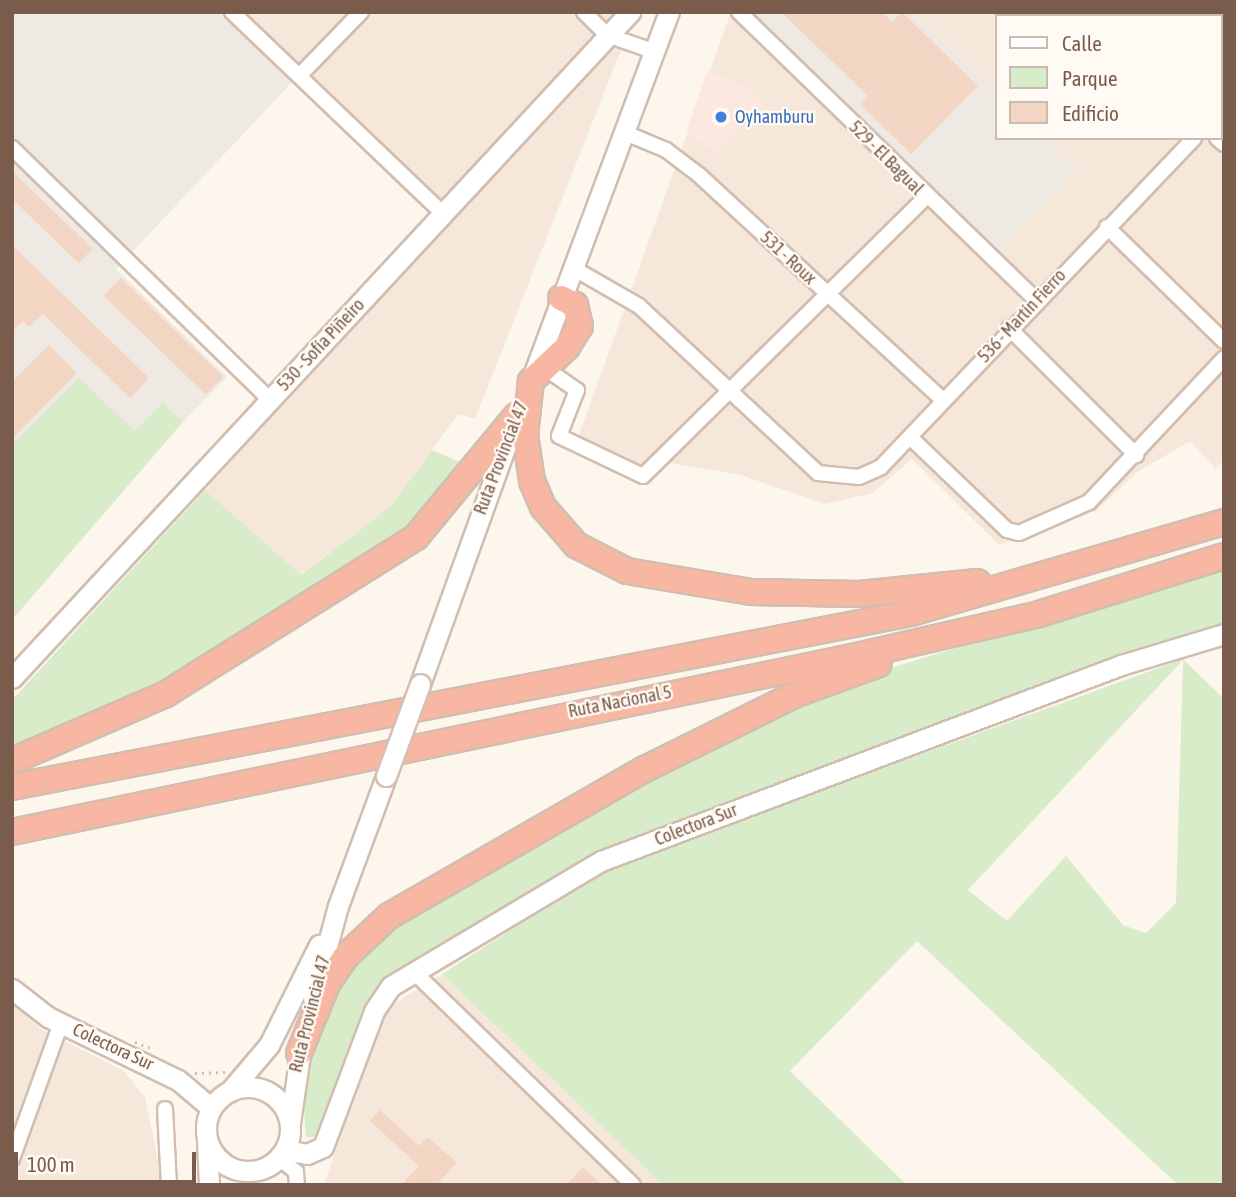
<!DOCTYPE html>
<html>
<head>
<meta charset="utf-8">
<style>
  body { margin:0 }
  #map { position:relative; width:1236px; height:1197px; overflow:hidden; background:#fdf6ec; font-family:"Asap Condensed",sans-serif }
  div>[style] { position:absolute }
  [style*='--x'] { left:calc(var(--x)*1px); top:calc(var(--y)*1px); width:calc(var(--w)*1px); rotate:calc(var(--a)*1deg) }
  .residential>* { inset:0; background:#f5e8da }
  .commercial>* { inset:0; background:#fde8e0 }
  .industrial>* { inset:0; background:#efe9e4 }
  .green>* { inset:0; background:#d8ecc9 }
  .building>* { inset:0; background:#f3d5c3; transform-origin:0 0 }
  .path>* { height:2.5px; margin-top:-1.25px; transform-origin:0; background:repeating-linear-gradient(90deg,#d9b8a5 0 2px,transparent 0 7px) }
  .roads { filter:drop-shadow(2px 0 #d1beb0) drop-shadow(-2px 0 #d1beb0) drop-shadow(0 2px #d1beb0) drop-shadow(0 -2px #d1beb0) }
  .street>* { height:14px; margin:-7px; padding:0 7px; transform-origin:7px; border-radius:7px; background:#fff }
  .secondary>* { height:19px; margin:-9.5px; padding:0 9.5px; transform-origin:9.5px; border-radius:9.5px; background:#fff }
  .secondary>.ring { margin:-9.5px; padding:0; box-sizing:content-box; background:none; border:19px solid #fff; border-radius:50% }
  .highway>* { height:24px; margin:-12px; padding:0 12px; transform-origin:12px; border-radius:12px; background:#f7b7a3 }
  .bridges { filter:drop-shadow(2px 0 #d6c0b0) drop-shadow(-2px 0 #d6c0b0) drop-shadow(0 2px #d6c0b0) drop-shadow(0 -2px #d6c0b0) }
  .secondary-bridge>* { height:19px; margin:-9.5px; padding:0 9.5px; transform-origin:9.5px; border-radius:9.5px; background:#fff }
  .dots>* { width:19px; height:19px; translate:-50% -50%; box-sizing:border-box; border:4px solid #fffaf3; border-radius:50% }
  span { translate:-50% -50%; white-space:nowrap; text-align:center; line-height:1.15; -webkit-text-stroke:5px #fffaf3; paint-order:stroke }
  .shop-label { font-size:18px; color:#366cbe }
  .left { translate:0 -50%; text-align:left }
  .street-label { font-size:18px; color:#7a5c4d }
  .frame { position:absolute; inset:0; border:14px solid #7a5c4d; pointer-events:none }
  .legend { position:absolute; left:995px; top:14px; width:228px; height:126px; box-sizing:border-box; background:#fffaf3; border:2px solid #cabbb1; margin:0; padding:9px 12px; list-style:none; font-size:21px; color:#7a5c4d }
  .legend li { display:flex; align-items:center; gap:14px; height:35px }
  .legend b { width:35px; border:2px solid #cabbb1 }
  .scale { position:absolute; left:14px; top:1152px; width:182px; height:32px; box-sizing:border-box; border:4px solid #7a5c4d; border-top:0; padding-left:9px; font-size:21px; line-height:24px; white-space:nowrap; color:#7a5c4d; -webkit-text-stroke:5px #fffaf3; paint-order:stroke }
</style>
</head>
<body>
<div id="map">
  <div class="residential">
    <i style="clip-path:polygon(225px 12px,636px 12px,475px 419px,458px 414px,391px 506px,300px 575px,205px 490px,443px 225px)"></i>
    <i style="clip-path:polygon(731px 12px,748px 12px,998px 252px,1076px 169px,1044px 138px,1220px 138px,1220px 16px,996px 16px,996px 92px,913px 12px,1224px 12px,1224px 460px,1216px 469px,1190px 441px,1136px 473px,1096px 511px,999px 545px,912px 459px,873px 493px,825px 504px,741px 475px,664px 462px,633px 470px,579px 435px)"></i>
    <i style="clip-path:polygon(442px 974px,663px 1185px,324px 1185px,384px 1010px)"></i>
    <i style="clip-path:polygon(12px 1004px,41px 1029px,124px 1071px,145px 1097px,163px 1185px,12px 1185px)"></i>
  </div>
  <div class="commercial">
    <i style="clip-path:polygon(707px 71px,747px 86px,762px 105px,715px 155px,687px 129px)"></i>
  </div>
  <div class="industrial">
    <i style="clip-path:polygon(12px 12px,225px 12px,295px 79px,116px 269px,227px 377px,183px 422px,163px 402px,135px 431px,79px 377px,12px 445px)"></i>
    <i style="clip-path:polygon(748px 12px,913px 12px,996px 92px,996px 138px,1044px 138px,1076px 168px,998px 252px)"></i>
  </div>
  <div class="green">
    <i style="clip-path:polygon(79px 377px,135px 431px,163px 402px,183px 422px,12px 620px,12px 445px)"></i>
    <i style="clip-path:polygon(432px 450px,465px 464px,429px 515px,161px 688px,12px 753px,12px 700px,205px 490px,301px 575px,391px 506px)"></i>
    <i style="clip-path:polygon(1224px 565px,1224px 624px,1110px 660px,599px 855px,382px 984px,362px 1012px,323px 1126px,315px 1137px,306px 1137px,303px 1097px,324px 1007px,351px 958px,381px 929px,682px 754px,852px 680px)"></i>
    <i style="clip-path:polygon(evenodd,1183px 659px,1224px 699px,1224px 1185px,1178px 1185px,917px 941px,790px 1071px,907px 1185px,663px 1185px,442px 974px,608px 868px,1183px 659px,1183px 660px,1176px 903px,1146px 933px,1123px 925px,1066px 856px,1007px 921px,968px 890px,1183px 660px)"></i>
  </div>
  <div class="building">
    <i style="clip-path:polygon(781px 12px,882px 12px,892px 22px,902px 12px,978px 86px,911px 154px,860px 104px,868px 96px)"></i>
    <i style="left:12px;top:171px;width:112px;height:20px;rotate:44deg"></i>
    <i style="clip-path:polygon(12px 245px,149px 378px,130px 398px,43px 314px,29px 327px,23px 321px,12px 331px)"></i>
    <i style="left:121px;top:278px;width:142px;height:25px;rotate:44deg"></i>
    <i style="clip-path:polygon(49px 345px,77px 373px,12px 439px,12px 382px)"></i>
    <i style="clip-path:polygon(380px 1110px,419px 1146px,428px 1137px,457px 1163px,436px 1185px,401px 1185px,419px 1166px,370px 1121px)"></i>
    <i style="clip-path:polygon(583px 1167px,602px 1185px,566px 1185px)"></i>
  </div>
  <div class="path">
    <i style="--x:135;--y:1042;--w:16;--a:22"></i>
    <i style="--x:195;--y:1073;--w:31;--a:-2"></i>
  </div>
  <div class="roads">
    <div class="street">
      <i style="--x:232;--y:12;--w:291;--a:43.7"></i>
      <i style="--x:584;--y:12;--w:33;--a:45"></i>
      <i style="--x:607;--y:35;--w:49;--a:19.2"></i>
      <i style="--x:739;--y:12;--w:414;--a:44.1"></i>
      <i style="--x:300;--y:75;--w:88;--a:-45.9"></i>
      <i style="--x:1220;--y:111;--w:6;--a:-45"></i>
      <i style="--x:623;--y:132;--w:47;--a:22.7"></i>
      <i style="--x:666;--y:150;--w:41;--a:37.1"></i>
      <i style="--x:699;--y:175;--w:332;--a:42.7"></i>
      <i style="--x:1217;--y:138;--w:9;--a:41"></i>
      <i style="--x:12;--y:148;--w:361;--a:44.3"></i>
      <i style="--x:1107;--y:227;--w:163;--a:44.3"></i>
      <i style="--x:573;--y:268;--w:76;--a:29.9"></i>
      <i style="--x:639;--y:306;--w:245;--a:43"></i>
      <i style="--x:818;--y:473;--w:41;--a:5.6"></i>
      <i style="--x:859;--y:477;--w:24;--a:-24"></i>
      <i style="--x:881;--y:467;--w:454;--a:-46.4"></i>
      <i style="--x:1009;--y:328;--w:180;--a:45"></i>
      <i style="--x:545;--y:368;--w:39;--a:35"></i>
      <i style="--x:577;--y:390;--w:49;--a:111.4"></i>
      <i style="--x:559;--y:436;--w:93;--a:25.5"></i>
      <i style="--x:643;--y:476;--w:397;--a:-44.6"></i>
      <i style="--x:910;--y:437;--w:134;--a:43.8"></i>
      <i style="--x:1007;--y:530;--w:12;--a:14"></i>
      <i style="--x:1019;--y:533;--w:77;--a:-23.9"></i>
      <i style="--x:1089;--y:502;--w:197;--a:-46.8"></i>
      <i style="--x:414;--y:972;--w:305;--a:44.2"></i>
      <i style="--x:165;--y:1109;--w:76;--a:87"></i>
      <i style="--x:279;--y:1158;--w:22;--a:39"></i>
      <i style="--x:296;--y:1172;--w:13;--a:86"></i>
      <i style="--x:12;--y:1159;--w:145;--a:-70.2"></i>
    </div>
    <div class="secondary">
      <i style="--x:532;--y:378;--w:391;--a:-69.5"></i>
      <i style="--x:12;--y:678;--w:909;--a:-47.14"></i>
      <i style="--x:420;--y:684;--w:272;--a:-70.2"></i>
      <i style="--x:12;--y:989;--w:46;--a:37.9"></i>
      <i style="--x:48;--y:1017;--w:144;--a:25.9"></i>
      <i style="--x:178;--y:1080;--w:43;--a:40.3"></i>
      <i style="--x:313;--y:998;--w:95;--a:-74.8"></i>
      <i style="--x:338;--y:906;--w:139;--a:-69.7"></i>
      <i class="ring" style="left:206px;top:1087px;width:65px;height:65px"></i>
      <i style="--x:230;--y:1091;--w:60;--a:-49.7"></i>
      <i style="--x:269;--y:1045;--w:112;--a:-63.4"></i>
      <i style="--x:290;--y:1123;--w:83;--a:-81.7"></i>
      <i style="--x:207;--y:1142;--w:43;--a:87.3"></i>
      <i style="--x:285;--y:1150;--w:22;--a:10"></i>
      <i style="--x:307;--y:1154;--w:17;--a:-24"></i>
      <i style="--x:323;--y:1147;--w:145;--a:-69.4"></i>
      <i style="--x:374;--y:1011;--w:30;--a:-56"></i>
      <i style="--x:391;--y:986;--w:244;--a:-30.8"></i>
      <i style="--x:601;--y:861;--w:556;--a:-20.65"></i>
      <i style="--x:1121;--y:665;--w:108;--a:-16.8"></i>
    </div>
    <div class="highway">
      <i style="--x:561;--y:298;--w:16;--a:27"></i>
      <i style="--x:575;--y:305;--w:22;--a:77"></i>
      <i style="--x:580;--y:326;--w:25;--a:122"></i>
      <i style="--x:567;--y:347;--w:50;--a:136.6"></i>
      <i style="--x:531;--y:381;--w:54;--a:96.3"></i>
      <i style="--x:525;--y:435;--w:47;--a:81.3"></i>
      <i style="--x:532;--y:481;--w:28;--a:67"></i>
      <i style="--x:543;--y:507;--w:50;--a:49"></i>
      <i style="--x:576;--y:545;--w:57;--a:27"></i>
      <i style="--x:627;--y:571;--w:126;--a:9.6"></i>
      <i style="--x:751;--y:592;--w:108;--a:1.1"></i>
      <i style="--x:859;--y:594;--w:119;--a:-5.8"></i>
      <i style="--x:12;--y:761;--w:168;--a:-23.5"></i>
      <i style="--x:166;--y:694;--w:295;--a:-32.1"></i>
      <i style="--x:416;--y:537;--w:157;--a:-50.4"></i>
      <i style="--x:12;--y:787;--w:916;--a:-10.95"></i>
      <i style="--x:911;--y:613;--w:326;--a:-16.2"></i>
      <i style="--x:12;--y:832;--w:858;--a:-11.77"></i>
      <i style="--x:852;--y:657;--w:192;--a:-12.9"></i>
      <i style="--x:1039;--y:614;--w:194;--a:-17.4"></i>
      <i style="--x:299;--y:1053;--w:74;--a:-67.9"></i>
      <i style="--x:327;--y:984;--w:32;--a:-56"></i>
      <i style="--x:345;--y:957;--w:60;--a:-43"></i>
      <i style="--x:389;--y:916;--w:295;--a:-29.9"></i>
      <i style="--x:645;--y:769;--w:166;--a:-26.4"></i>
      <i style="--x:794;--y:695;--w:90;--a:-20"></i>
    </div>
  </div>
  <div class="bridges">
    <div class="secondary-bridge">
      <i style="--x:386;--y:776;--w:98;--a:-69.7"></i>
    </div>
  </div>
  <div class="dots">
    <i style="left:721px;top:117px;background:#3f7fe0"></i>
  </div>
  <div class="shop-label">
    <span class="left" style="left:735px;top:117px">Oyhamburu</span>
  </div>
  <div class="street-label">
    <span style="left:886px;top:158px;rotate:45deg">529 - El Bagual</span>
    <span style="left:788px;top:258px;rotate:43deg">531 - Roux</span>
    <span style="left:1022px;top:316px;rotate:-47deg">536 - Martín Fierro</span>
    <span style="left:321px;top:345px;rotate:-47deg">530 - Sofía Piñeiro</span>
    <span style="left:501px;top:458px;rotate:-69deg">Ruta Provincial 47</span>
    <span style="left:620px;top:702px;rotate:-11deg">Ruta Nacional 5</span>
    <span style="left:696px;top:825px;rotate:-21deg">Colectora Sur</span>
    <span style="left:310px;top:1014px;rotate:-76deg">Ruta Provincial 47</span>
    <span style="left:113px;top:1047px;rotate:25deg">Colectora Sur</span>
  </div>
  <div class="frame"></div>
  <ul class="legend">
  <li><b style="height:9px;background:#fff"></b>Calle</li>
  <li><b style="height:19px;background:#d8ecc9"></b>Parque</li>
  <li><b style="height:19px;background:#f3d5c3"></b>Edificio</li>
  </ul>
  <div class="scale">100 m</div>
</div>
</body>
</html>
